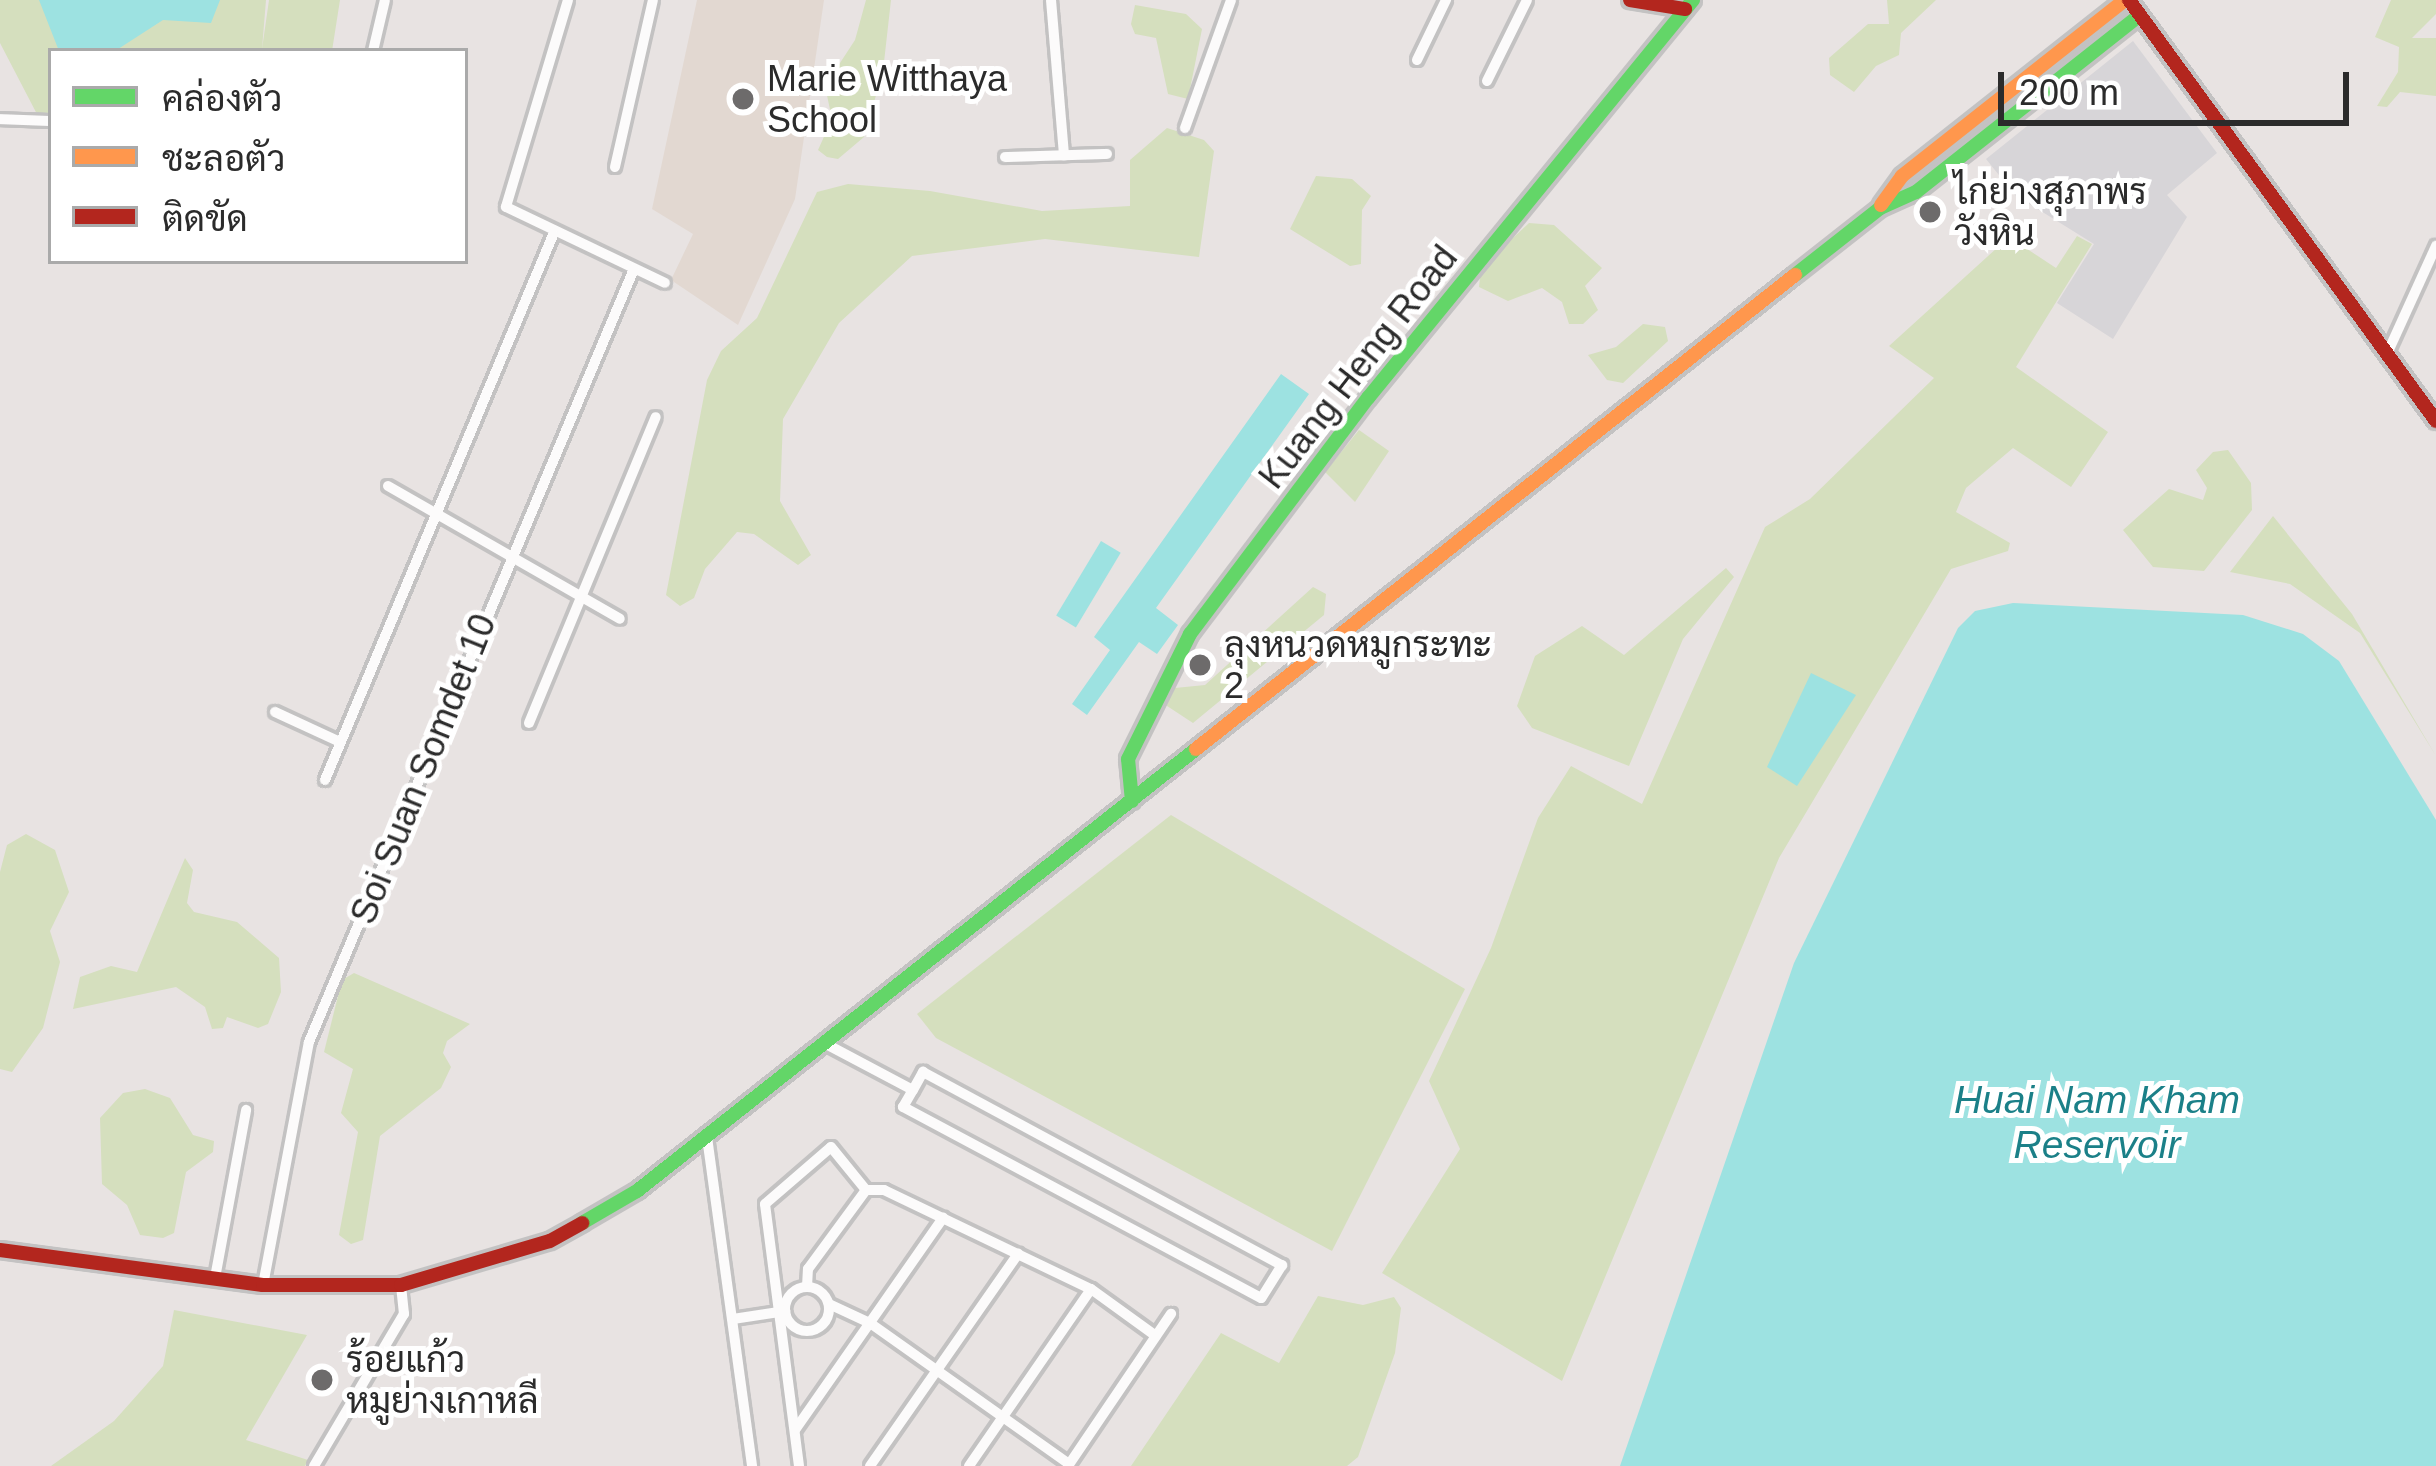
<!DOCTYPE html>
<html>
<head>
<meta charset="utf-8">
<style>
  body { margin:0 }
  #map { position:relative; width:2436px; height:1466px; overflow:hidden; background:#e8e3e2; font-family:Helvetica,Sarabun,sans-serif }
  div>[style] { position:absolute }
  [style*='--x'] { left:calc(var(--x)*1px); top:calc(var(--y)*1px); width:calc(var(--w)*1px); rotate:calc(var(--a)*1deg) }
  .industrial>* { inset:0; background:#d7d5d8 }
  .education>* { inset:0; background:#e2d8d1 }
  .green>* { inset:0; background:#d5dfbe }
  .water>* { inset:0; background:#9de2e1; transform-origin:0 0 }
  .roads { filter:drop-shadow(3px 0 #c3c2c2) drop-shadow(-3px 0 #c3c2c2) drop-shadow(0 3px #c3c2c2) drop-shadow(0 -3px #c3c2c2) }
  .street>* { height:10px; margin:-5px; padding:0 5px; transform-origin:5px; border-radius:5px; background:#fcfbfb }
  .street>.ring { margin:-5px; padding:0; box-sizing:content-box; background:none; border:10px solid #fcfbfb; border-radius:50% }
  .fast>* { height:14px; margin:-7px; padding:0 7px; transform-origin:7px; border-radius:7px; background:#63d668 }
  .slow>* { height:14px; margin:-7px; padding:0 7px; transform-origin:7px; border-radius:7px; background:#ff974d }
  .jam>* { height:14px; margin:-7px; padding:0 7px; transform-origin:7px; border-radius:7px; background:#b3261e }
  .dots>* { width:33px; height:33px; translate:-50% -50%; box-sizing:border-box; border:6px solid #fff; border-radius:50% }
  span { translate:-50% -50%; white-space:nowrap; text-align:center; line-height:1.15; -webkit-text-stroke:10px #fff; paint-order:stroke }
  .poi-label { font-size:36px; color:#2b2b2b }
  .left { translate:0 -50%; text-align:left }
  .street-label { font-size:36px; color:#2b2b2b }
  .water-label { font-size:39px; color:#1b8088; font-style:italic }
  .legend { position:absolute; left:48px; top:48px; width:420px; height:216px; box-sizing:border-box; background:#fff; border:3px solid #aaa; margin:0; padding:15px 21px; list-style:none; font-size:36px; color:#2b2b2b }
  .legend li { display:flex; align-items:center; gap:24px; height:60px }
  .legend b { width:60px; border:3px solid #aaa }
  .scale { position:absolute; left:1998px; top:72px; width:351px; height:54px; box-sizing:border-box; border:6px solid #2b2b2b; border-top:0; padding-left:15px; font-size:36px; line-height:42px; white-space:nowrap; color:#2b2b2b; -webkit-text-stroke:9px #fff; paint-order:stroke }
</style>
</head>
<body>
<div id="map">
  <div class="industrial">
    <i style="clip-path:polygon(2133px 41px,2217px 153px,2167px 195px,2187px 217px,2113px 339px,2057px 303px,2094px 244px,2015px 195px,1986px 159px)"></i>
  </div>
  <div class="education">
    <i style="clip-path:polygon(697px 0,824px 0,795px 199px,738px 325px,671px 280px,693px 234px,652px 209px)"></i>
  </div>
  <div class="green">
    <i style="clip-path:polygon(0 0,266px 0,262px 49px,269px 0,340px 0,332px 51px,51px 51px,51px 112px,39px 118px,0 43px)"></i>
    <i style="clip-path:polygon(866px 0,891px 0,883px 71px,864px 137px,838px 159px,827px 157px,818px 150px,832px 119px,825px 86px,855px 40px)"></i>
    <i style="clip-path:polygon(1887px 0,1936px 0,1901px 33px,1899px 55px,1876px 66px,1854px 92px,1830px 75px,1829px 58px,1868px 24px,1889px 24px)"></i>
    <i style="clip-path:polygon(2391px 0,2436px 0,2436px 14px,2412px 38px,2436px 38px,2436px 96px,2400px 92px,2387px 107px,2377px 106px,2398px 72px,2399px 47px,2375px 37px)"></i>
    <i style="clip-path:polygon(1135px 5px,1186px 14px,1202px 29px,1188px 99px,1168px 94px,1156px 38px,1135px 34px,1131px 24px)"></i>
    <i style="clip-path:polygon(1167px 128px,1204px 140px,1214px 151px,1199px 257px,1045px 239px,912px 256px,839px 323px,783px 419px,780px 501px,811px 555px,798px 565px,754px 534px,737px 532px,705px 569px,694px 598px,680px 606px,666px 595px,707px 380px,721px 351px,757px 318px,817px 192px,848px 184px,930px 191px,1042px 211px,1130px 206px,1130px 160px)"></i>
    <i style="clip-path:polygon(1316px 176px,1352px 179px,1371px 196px,1362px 210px,1361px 264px,1350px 266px,1290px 229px)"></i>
    <i style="clip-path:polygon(1529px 223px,1554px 225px,1602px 268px,1585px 286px,1598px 310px,1583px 324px,1569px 324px,1562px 302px,1542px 288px,1508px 301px,1479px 287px,1481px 268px)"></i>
    <i style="clip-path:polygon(2077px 236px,2092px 244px,2016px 367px,2108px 432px,2071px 487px,2013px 448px,1966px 488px,1956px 512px,2010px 543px,2008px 551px,1951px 569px,1779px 858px,1562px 1381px,1382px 1273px,1460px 1149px,1429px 1081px,1491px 948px,1538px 818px,1571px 766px,1642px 804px,1765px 527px,1810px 499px,1934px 378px,1889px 346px,2009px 237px,2056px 268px)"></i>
    <i style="clip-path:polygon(1643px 324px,1665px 327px,1668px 341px,1623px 383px,1607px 380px,1588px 355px,1616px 347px)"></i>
    <i style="clip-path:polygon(1359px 430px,1389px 451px,1355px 502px,1325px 472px)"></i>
    <i style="clip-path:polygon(2228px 450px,2251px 483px,2252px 510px,2204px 571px,2153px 567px,2123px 530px,2169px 489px,2203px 500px,2207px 488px,2196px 470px,2213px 452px)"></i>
    <i style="clip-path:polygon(2273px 516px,2352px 614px,2436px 756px,2360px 633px,2290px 584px,2230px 572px)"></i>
    <i style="clip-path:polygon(1726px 568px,1734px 577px,1683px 639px,1629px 766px,1532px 728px,1517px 706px,1535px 656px,1582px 626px,1624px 655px)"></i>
    <i style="clip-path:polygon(1313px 587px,1326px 594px,1324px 615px,1193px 723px,1164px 704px,1175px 688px,1205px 685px)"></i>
    <i style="clip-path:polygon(1171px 815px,1465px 989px,1332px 1251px,936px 1038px,917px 1014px)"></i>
    <i style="clip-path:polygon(26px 834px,55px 850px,69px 892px,50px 931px,60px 962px,43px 1028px,12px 1072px,0 1069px,0 872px,7px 845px)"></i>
    <i style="clip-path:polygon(185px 858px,193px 870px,187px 903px,194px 912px,237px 922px,279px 958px,281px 992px,268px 1024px,258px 1028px,227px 1017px,223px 1028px,212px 1029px,205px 1007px,176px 987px,73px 1009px,80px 977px,111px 966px,137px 972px)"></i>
    <i style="clip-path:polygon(354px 973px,470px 1024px,447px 1041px,443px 1053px,451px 1067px,441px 1088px,380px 1136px,363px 1240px,351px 1244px,339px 1235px,358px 1132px,341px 1113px,353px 1069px,324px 1052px,342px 980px)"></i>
    <i style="clip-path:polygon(145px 1089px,170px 1098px,193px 1135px,214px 1141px,213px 1152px,186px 1172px,174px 1233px,163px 1238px,140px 1235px,127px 1205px,102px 1184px,100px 1118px,123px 1093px)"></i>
    <i style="clip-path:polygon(1318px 1296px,1363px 1305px,1394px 1297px,1401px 1308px,1395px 1353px,1358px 1457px,1347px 1466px,1131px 1466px,1221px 1333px,1279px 1363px)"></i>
    <i style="clip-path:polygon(174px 1310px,307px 1335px,246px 1440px,308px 1460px,305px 1466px,51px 1466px,114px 1421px,163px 1366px)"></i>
  </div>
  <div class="water">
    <i style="clip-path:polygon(39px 0,220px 0,211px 23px,163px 20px,115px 51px,59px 51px)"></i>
    <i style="clip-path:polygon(1281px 374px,1309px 394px,1156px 608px,1178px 625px,1157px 654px,1139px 642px,1087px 715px,1072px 704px,1110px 650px,1094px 637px)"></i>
    <i style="left:1101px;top:541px;width:23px;height:87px;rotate:31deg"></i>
    <i style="clip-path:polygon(2013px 603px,2243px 615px,2303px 634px,2339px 661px,2436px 820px,2436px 1466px,1620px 1466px,1794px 963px,1958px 628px,1975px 611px)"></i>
    <i style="clip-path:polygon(1811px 673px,1856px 695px,1797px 786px,1767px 767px)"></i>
  </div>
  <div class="roads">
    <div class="street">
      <i style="--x:568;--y:0;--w:216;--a:106.7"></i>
      <i style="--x:506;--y:207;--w:176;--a:25.5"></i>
      <i style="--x:1051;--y:0;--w:156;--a:85.2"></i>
      <i style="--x:373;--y:51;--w:52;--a:-76.8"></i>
      <i style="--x:1417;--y:60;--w:67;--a:-64.2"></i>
      <i style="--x:1487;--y:81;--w:90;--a:-63.7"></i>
      <i style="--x:0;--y:119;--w:51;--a:2.2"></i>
      <i style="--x:1185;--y:128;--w:136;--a:-70.2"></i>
      <i style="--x:1005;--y:157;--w:102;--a:-1.7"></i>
      <i style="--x:615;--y:167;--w:171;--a:-77.2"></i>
      <i style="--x:2387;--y:354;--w:119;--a:-65.6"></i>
      <i style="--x:388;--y:486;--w:267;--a:29.8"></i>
      <i style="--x:275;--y:712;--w:72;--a:24.8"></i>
      <i style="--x:529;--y:723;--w:331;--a:-67.5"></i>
      <i style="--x:325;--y:780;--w:591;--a:-67.3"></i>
      <i style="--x:826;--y:1044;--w:98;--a:27.9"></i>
      <i style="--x:913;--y:1090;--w:21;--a:-61"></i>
      <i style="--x:923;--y:1072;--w:408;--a:28.3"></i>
      <i style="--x:1282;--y:1265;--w:39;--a:122"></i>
      <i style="--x:1261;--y:1298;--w:406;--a:-151.9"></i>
      <i style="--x:903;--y:1107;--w:20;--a:-60"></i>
      <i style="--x:707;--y:1137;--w:332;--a:82.2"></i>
      <i style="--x:215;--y:1278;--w:171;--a:-79.5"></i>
      <i style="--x:263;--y:1285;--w:247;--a:-79.3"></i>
      <i style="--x:309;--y:1042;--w:839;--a:-67.2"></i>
      <i class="ring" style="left:785px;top:1287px;width:34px;height:34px"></i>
      <i style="--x:807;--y:1287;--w:18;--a:-87"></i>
      <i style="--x:808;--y:1269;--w:98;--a:-53.7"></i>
      <i style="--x:866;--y:1190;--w:18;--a:0"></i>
      <i style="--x:884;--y:1190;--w:229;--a:25.6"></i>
      <i style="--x:1091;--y:1289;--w:80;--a:35.9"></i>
      <i style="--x:829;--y:1304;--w:45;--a:24.9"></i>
      <i style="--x:870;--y:1323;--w:244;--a:35.3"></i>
      <i style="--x:733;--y:1319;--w:53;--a:-8.7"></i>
      <i style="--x:795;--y:1430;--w:259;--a:-55.1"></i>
      <i style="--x:314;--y:1466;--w:177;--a:-59.4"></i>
      <i style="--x:404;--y:1314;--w:29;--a:-96"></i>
      <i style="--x:799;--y:1466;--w:264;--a:-97.4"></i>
      <i style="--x:765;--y:1204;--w:87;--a:-40.8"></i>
      <i style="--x:831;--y:1147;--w:55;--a:50.9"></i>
      <i style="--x:870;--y:1466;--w:259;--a:-55.1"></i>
      <i style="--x:969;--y:1466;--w:215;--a:-55.4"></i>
      <i style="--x:1068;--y:1466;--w:184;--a:-55.9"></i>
    </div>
    <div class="fast">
      <i style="--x:1795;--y:275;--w:108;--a:-38.2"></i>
      <i style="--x:1880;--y:208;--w:39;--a:-24"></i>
      <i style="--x:1916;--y:192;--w:285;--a:-38.3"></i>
      <i style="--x:1132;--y:801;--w:42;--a:-95.4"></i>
      <i style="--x:1128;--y:759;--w:140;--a:-63.6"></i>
      <i style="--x:1190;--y:634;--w:296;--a:-53"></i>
      <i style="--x:1368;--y:398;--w:514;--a:-50.77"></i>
      <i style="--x:582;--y:1223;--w:64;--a:-30.2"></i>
      <i style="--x:637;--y:1191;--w:713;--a:-38.33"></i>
    </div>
    <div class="slow">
      <i style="--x:1881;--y:205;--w:36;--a:-54"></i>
      <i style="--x:1902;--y:176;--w:284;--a:-38.3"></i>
      <i style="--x:1196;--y:749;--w:764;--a:-38.36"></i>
    </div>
    <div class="jam">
      <i style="--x:1630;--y:0;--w:56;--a:9.3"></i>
      <i style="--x:2129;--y:0;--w:521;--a:53.9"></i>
      <i style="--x:0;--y:1250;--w:265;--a:7.6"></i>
      <i style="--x:263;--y:1285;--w:138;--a:0"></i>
      <i style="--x:401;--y:1285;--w:155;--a:-16.5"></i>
      <i style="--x:550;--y:1241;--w:37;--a:-29"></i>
    </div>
  </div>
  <div class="dots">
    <i style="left:743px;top:99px;background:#6d6b6b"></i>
    <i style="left:1930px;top:212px;background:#6d6b6b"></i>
    <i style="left:1200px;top:665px;background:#6d6b6b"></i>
    <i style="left:322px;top:1380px;background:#6d6b6b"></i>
  </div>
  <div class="poi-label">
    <span class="left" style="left:767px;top:99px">Marie Witthaya<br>School</span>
    <span class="left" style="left:1954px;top:212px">ไก่ย่างสุภาพร<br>วังหิน</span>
    <span class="left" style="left:1224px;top:665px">ลุงหนวดหมูกระทะ<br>2</span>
    <span class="left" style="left:346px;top:1380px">ร้อยแก้ว<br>หมูย่างเกาหลี</span>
  </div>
  <div class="street-label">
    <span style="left:1358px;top:367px;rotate:-52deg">Kuang Heng Road</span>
    <span style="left:423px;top:769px;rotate:-68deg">Soi Suan Somdet 10</span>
  </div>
  <div class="water-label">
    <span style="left:2097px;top:1123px">Huai Nam Kham<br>Reservoir</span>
  </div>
  <ul class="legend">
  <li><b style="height:15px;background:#63d668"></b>คล่องตัว</li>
  <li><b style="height:15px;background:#ff974d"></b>ชะลอตัว</li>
  <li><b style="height:15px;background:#b3261e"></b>ติดขัด</li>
  </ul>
  <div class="scale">200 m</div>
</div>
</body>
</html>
